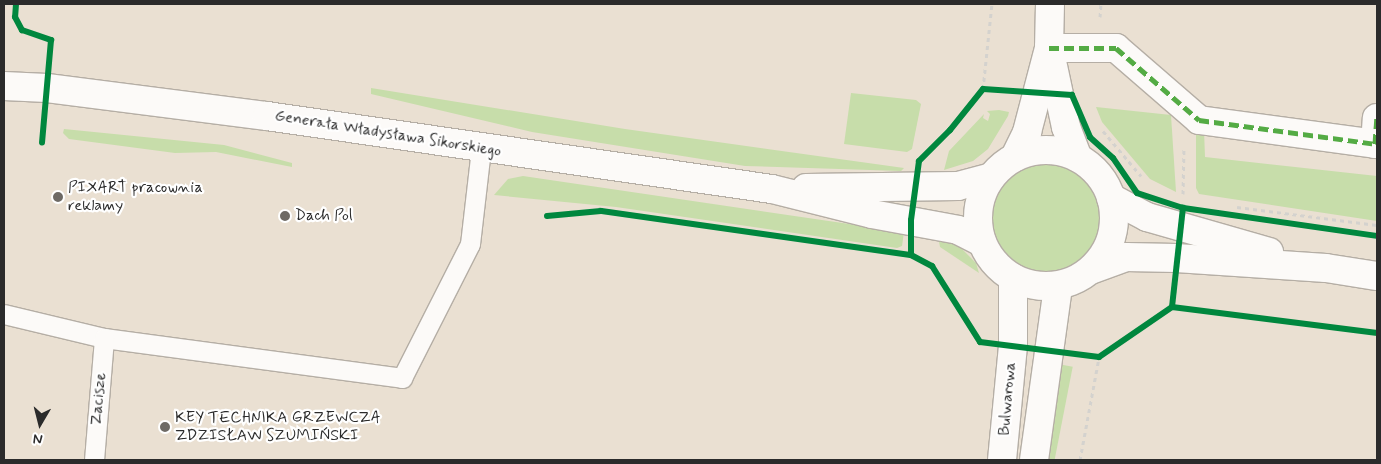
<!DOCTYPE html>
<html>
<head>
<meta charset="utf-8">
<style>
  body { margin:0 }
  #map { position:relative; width:1381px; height:464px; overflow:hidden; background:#eae0d2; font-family:Mynerve,sans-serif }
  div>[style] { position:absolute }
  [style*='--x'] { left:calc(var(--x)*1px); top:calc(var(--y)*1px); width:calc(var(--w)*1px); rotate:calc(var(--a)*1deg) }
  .green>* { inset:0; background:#c7ddaa; transform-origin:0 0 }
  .round { border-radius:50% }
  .path>* { height:3px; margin-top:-1.5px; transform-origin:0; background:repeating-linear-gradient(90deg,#d4d2ce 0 4px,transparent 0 8px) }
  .roads { filter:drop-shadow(1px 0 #b5aea5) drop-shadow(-1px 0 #b5aea5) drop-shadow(0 1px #b5aea5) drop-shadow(0 -1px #b5aea5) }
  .lane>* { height:19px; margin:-9.5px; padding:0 9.5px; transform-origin:9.5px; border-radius:9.5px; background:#fcfaf8 }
  .street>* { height:28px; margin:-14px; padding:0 14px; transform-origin:14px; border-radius:14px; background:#fcfaf8 }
  .secondary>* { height:28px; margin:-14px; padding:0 14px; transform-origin:14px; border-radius:14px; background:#fcfaf8 }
  .secondary>.ring { margin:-14px; padding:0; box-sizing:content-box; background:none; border:28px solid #fcfaf8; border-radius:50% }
  .quiet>* { height:5px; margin-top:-2.5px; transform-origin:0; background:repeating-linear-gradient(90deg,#54ab44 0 10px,transparent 0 15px) }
  .cycleway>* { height:6px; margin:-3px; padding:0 3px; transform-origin:3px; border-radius:3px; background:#00873e }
  .dots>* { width:14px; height:14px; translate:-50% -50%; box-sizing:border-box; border:2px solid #fff; border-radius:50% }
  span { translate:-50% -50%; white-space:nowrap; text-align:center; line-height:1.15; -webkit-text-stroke:4.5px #fff; paint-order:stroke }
  .street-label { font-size:16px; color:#2b2b2b }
  .poi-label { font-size:16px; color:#2b2b2b }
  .left { translate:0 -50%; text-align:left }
  .frame { position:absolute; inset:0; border:5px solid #2b2b2b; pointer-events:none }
  .north { position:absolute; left:15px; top:399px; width:50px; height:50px; -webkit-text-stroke:4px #fff; paint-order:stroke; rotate:188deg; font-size:14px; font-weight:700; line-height:20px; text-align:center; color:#2b2b2b }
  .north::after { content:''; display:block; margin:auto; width:18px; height:22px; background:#2b2b2b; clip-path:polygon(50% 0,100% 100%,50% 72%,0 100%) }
</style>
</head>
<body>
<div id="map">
  <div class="green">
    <i style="clip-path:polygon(371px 88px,625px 129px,904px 168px,901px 171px,745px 166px,532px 132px,371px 94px)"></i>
    <i style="clip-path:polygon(851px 93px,916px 100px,921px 104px,912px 149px,907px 152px,844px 144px)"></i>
    <i style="clip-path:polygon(1096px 107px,1171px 115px,1176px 192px,1150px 179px,1102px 122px)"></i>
    <i style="clip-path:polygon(999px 110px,1009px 112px,1008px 116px,988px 149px,973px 161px,944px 170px,949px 151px,984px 114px,983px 118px,988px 121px,990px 114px,987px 111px)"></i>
    <i style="clip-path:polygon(64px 129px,224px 145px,292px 163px,292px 167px,216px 152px,175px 153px,69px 139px,63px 133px)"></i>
    <i style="clip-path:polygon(1196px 130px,1204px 130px,1205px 157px,1377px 176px,1377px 221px,1199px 194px,1196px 188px)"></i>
    <i class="round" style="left:978px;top:150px;width:136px;height:136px"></i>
    <i style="clip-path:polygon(523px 176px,904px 232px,902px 246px,897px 248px,616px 207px,494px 195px,508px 179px)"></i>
    <i style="clip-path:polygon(938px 236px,961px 248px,976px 263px,979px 273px,940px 247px)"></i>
    <i style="left:1058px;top:364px;width:15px;height:97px;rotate:11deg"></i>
  </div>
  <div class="path">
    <i style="--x:1100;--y:17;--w:13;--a:-86"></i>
    <i style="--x:983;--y:89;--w:85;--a:-84"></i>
    <i style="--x:1103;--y:131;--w:59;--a:49.8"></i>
    <i style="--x:1183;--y:194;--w:46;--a:-88.8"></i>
    <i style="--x:1237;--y:207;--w:141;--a:7.3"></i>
    <i style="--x:1080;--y:460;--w:105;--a:-79.5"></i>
  </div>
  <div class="roads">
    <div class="lane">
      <i style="--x:4;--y:314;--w:103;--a:13.5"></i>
      <i style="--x:104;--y:338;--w:301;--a:7.6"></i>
      <i style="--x:402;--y:378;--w:150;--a:-63.1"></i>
      <i style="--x:470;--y:244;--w:96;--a:-83.4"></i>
      <i style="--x:94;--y:460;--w:122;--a:-85.3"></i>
    </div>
    <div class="street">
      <i style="--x:1049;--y:48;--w:67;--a:0"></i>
      <i style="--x:1116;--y:48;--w:110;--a:40.9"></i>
      <i style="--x:1199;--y:120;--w:180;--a:7.7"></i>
      <i style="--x:1375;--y:144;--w:26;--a:-86"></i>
    </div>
    <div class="secondary">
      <i style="--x:1050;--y:52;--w:77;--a:78"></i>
      <i style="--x:1066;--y:127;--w:33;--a:69"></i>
      <i style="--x:4;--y:86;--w:43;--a:2.7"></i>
      <i style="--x:47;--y:88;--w:222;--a:7.3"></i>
      <i style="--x:267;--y:116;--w:510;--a:8.23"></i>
      <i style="--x:772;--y:189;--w:103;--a:14"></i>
      <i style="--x:872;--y:214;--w:87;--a:10.5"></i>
      <i style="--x:958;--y:230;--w:27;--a:27"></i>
      <i class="ring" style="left:978px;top:150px;width:108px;height:108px"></i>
      <i style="--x:1015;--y:157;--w:28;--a:-64"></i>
      <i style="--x:1027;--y:132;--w:87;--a:-75.3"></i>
      <i style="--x:1049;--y:48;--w:44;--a:-88.7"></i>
      <i style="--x:806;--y:188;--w:152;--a:-0.8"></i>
      <i style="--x:958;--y:186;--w:34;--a:-15"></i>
      <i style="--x:1111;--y:198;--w:41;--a:27.8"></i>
      <i style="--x:1147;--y:217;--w:127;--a:16"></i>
      <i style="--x:1093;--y:269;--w:35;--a:-20"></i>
      <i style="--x:1126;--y:257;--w:50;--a:1.1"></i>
      <i style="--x:1176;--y:258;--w:150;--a:3.8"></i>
      <i style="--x:1326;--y:268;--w:52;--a:8.9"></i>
      <i style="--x:1002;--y:460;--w:115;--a:-84.5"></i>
      <i style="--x:1013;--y:346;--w:68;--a:-90"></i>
      <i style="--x:1034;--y:460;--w:176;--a:-82.1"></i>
    </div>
  </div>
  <div class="quiet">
    <i style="--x:1049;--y:48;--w:67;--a:0"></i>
    <i style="--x:1116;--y:48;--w:110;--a:40.9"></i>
    <i style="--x:1199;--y:120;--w:180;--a:7.7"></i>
    <i style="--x:1375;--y:144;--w:26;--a:-86"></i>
  </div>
  <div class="cycleway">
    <i style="--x:16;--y:4;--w:13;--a:94"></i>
    <i style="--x:15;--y:17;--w:15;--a:62"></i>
    <i style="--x:22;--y:30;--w:31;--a:19"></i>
    <i style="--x:51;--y:40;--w:103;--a:95"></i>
    <i style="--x:1183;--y:208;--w:48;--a:-161.9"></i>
    <i style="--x:1137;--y:193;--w:42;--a:-124.4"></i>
    <i style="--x:1113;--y:158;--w:31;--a:-138"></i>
    <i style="--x:1090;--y:137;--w:46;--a:-113.2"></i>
    <i style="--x:1072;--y:95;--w:89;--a:-176.1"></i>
    <i style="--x:983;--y:89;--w:53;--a:128.8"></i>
    <i style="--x:950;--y:130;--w:44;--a:135"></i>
    <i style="--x:919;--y:161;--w:60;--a:97.7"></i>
    <i style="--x:911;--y:220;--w:35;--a:90"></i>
    <i style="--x:911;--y:255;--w:24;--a:28"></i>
    <i style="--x:932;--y:266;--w:90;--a:57.7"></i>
    <i style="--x:980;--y:342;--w:120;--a:7.2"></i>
    <i style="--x:1099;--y:357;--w:88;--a:-34.4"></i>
    <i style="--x:1172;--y:307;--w:207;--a:7.2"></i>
    <i style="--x:547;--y:216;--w:54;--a:-5.3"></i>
    <i style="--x:601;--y:211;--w:313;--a:8.1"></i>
    <i style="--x:1172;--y:307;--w:100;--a:-83.7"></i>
    <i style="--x:1183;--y:208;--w:196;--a:8.2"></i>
  </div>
  <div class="dots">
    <i style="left:58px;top:197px;background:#6e6a65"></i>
    <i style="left:285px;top:216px;background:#6e6a65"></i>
    <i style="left:165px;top:427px;background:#6e6a65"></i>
  </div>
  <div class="street-label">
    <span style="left:388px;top:134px;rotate:9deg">Generała Władysława Sikorskiego</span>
    <span style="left:99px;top:399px;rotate:-85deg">Zacisze</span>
    <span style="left:1008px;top:399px;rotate:-85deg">Bulwarowa</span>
  </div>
  <div class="poi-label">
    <span class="left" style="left:68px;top:197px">PIXART pracownia<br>reklamy</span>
    <span class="left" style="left:295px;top:216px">Dach Pol</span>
    <span class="left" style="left:175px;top:427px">KEY TECHNIKA GRZEWCZA<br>ZDZISŁAW SZUMIŃSKI</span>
  </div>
  <div class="frame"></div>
  <div class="north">N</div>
</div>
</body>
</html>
